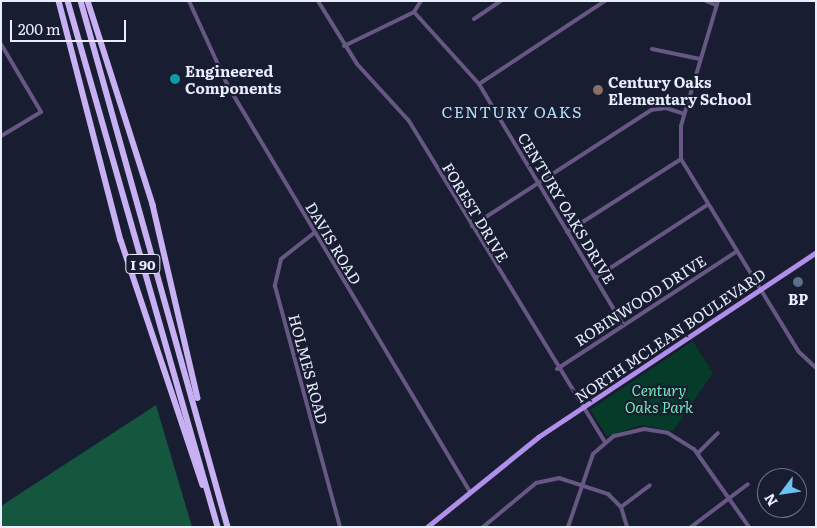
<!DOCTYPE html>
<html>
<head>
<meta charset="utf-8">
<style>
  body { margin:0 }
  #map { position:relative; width:817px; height:528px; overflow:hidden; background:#181d32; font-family:Literata,serif }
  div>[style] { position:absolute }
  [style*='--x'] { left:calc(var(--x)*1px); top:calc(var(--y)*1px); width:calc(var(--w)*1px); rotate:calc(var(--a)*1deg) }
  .green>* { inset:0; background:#053b28 }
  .forest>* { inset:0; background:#15563e }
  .minor>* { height:4px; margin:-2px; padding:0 2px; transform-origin:2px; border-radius:2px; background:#675783 }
  .major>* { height:5px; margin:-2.5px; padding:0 2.5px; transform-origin:2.5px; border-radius:2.5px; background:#b08fea }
  .highway>* { height:5.5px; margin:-2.75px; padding:0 2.75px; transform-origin:2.75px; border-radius:2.75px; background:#c7b1f2 }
  .dots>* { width:14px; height:14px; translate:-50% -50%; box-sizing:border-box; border:2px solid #181d32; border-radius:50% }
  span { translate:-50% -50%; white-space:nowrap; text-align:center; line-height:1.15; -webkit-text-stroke:4.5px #181d32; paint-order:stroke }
  .shield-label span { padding:1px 4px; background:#181d32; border:1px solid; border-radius:4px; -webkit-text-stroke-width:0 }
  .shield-label { font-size:14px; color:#e9eefd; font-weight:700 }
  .poi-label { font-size:15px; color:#e9eefd; font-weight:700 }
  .left { translate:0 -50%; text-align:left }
  .street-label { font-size:15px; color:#e9eefd }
  .park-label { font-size:15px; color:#75e7b7; font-style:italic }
  .neighbourhood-label { font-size:16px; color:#b1def9; letter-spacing:1px }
  .frame { position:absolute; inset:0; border:2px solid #e9eefd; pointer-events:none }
  .north { position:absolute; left:757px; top:468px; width:50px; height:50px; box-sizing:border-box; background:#181d32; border:1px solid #6c7183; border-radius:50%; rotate:239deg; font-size:14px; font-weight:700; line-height:20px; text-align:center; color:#e9eefd }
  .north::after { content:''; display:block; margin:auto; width:18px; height:22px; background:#6cc3f2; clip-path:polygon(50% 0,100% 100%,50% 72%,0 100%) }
  .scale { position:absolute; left:10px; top:20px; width:116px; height:22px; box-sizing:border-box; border:2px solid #e9eefd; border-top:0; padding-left:6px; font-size:15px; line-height:18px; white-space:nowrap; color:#e9eefd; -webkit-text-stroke:4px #181d32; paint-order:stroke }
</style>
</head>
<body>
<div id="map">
  <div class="green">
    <i style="clip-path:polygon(693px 341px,713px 373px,673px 431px,642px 425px,607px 436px,590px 410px)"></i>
  </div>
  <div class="forest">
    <i style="clip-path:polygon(156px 405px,192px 527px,1px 527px,1px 506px)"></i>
  </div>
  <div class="minor">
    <i style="--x:189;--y:1;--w:94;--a:65.4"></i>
    <i style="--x:228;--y:86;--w:471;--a:59.2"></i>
    <i style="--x:318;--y:1;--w:74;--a:58.2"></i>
    <i style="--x:357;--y:64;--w:77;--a:47.6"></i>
    <i style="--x:409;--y:121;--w:376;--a:58.6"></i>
    <i style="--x:706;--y:1;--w:11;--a:22"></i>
    <i style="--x:718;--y:1;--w:130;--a:106.5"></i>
    <i style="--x:681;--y:126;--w:33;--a:90"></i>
    <i style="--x:681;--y:159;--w:226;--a:58.6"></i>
    <i style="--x:799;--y:352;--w:23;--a:43"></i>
    <i style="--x:414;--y:12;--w:97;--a:47.9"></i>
    <i style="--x:479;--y:84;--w:281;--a:59.1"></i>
    <i style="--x:474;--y:19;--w:32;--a:-34"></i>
    <i style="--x:1;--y:44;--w:79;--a:59.5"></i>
    <i style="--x:41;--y:112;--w:47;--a:149"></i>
    <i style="--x:344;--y:46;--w:78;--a:-25.9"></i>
    <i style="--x:414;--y:12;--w:13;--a:-58"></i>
    <i style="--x:652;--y:49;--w:49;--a:11.8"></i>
    <i style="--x:479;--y:84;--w:151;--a:-33.4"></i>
    <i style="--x:472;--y:226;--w:213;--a:-32.9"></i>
    <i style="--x:651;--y:110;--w:15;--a:-8"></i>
    <i style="--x:666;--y:108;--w:19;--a:18"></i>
    <i style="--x:567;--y:232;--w:135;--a:-32.6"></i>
    <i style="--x:314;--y:233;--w:42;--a:141.8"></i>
    <i style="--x:281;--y:259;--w:28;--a:103"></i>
    <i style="--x:275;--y:286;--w:250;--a:74.9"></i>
    <i style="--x:595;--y:278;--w:134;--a:-33.1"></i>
    <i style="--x:557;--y:369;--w:214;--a:-33.2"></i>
    <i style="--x:698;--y:453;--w:28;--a:-45"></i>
    <i style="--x:621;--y:507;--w:36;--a:-37"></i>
    <i style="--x:483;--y:527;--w:69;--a:-39.7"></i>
    <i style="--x:536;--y:483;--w:24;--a:-12"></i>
    <i style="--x:559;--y:478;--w:52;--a:18.1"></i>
    <i style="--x:608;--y:494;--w:18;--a:45"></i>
    <i style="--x:621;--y:507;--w:21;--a:73"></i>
    <i style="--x:568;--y:527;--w:77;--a:-71.1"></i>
    <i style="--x:593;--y:454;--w:28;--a:-41"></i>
    <i style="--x:614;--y:436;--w:31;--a:-13"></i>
    <i style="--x:644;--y:429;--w:24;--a:9"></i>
    <i style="--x:668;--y:433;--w:31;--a:32"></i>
    <i style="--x:694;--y:449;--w:95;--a:54.8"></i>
    <i style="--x:691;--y:527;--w:71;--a:-37"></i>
  </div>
  <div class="major">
    <i style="--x:427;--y:527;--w:143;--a:-39"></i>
    <i style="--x:538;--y:437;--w:334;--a:-33.6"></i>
  </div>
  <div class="highway">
    <i style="--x:59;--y:1;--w:247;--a:75.5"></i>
    <i style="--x:121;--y:240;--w:258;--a:71.5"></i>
    <i style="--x:68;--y:1;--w:547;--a:74.08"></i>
    <i style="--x:81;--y:1;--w:546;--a:74.39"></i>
    <i style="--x:88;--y:1;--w:214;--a:72.3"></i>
    <i style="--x:153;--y:205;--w:198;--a:76.9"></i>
  </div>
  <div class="dots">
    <i style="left:175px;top:79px;background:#0f9aa8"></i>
    <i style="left:598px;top:90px;background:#8d6e63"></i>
    <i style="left:798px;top:282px;background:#5c6f8a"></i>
  </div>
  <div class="shield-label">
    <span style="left:143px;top:264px">I 90</span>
  </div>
  <div class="poi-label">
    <span class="left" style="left:185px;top:79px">Engineered<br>Components</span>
    <span class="left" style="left:608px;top:90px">Century Oaks<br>Elementary School</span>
    <span style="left:798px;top:299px">BP</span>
  </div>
  <div class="street-label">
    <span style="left:567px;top:208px;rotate:59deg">CENTURY OAKS DRIVE</span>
    <span style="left:476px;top:212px;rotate:59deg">FOREST DRIVE</span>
    <span style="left:334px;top:243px;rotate:59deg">DAVIS ROAD</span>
    <span style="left:640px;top:300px;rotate:-33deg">ROBINWOOD DRIVE</span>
    <span style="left:670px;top:335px;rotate:-34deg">NORTH MCLEAN BOULEVARD</span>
    <span style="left:309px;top:369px;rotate:75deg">HOLMES ROAD</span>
  </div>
  <div class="park-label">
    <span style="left:659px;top:398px">Century<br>Oaks Park</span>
  </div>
  <div class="neighbourhood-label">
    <span style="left:512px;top:111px">CENTURY OAKS</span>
  </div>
  <div class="frame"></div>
  <div class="north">N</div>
  <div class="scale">200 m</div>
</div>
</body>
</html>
